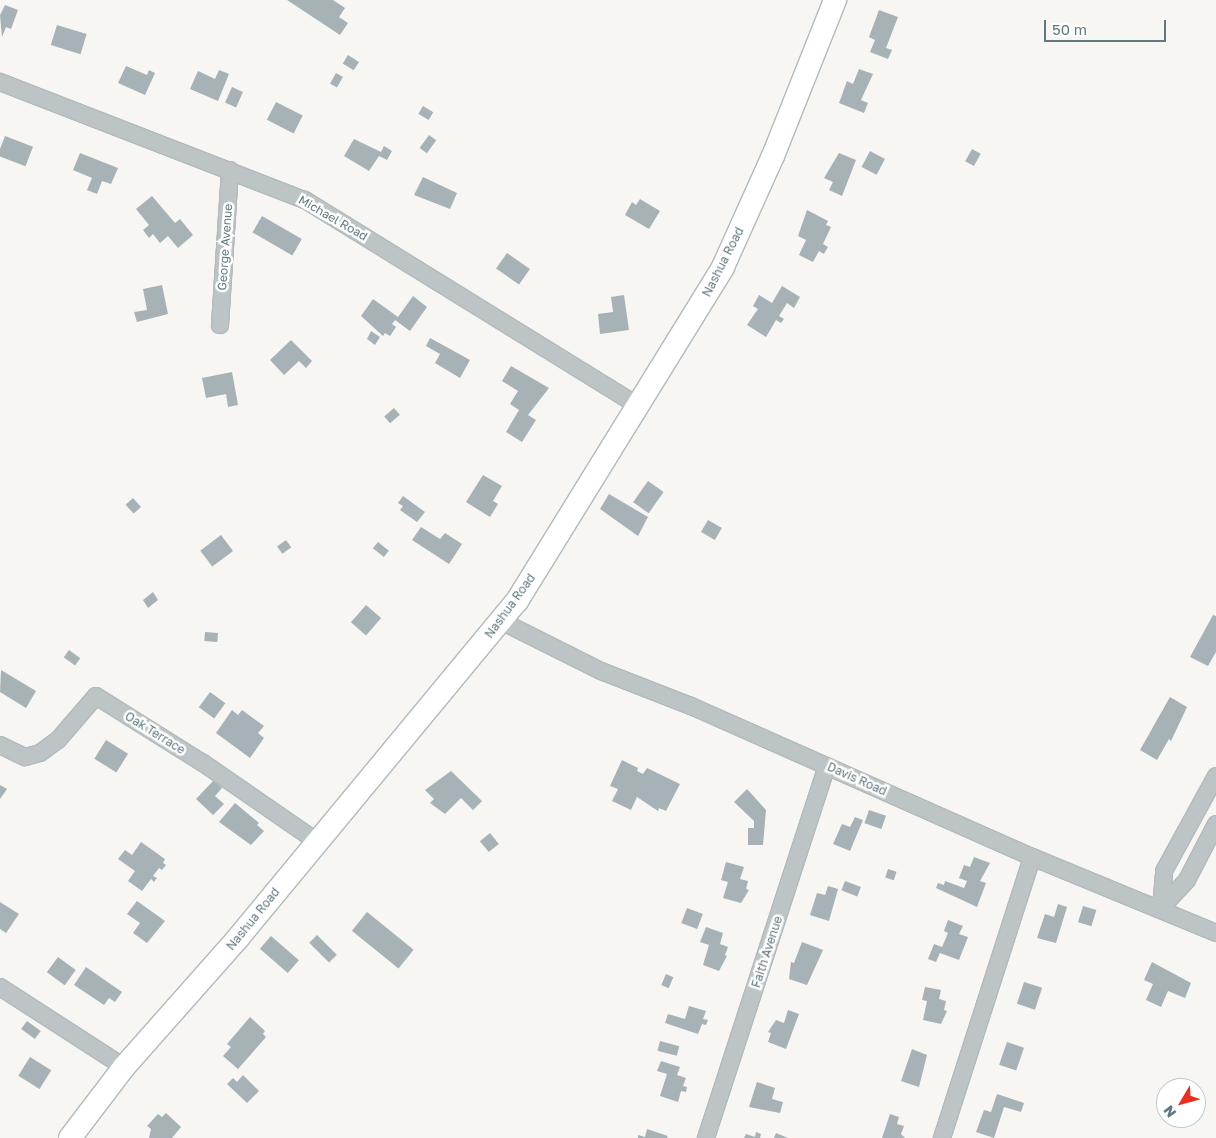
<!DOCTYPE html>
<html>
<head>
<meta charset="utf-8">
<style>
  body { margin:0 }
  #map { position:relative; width:1216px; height:1138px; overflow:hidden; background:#f7f6f3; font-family:"Golos Text",sans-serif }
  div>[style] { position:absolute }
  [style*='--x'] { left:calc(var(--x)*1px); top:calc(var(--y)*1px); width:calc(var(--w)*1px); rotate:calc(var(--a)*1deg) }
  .building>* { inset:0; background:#a6b2b6; transform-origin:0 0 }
  .roads { filter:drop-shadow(1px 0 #b1babd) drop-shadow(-1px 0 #b1babd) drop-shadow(0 1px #b1babd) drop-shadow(0 -1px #b1babd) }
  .street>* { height:16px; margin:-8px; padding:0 8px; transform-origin:8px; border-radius:8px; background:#bdc4c6 }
  .secondary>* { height:22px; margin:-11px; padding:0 11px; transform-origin:11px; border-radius:11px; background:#fff }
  span { translate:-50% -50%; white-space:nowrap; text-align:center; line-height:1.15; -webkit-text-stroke:5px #fff; paint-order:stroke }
  .street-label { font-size:12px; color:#607880 }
  .north { position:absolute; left:1156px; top:1078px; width:50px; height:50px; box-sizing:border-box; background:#fff; border:1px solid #bfc9cc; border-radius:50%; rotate:233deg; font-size:14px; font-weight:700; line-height:20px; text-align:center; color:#607880 }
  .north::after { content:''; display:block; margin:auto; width:18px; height:22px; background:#ec2e1e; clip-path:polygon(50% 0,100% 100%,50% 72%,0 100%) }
  .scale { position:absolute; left:1044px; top:20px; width:122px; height:22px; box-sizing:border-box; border:2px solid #607880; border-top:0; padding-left:6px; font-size:15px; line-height:18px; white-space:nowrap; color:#607880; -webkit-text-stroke:4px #fff; paint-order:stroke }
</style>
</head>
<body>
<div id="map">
  <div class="building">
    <i style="clip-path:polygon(287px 0,333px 0,345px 8px,339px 17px,348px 23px,340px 35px)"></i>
    <i style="clip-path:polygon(5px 5px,18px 10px,11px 29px,6px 27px,2px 37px,0 15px)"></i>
    <i style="clip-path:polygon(879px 10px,898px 17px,886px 48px,892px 50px,888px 59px,870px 52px,875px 40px,869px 37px)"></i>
    <i style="left:57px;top:25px;width:31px;height:21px;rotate:17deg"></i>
    <i style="left:348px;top:55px;width:13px;height:10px;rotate:32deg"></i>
    <i style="clip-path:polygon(126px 66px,147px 75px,149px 70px,155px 73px,145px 95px,118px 83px)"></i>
    <i style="clip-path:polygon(859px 69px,873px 74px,861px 100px,868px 103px,864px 113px,839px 103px,847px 81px,853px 84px)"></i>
    <i style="clip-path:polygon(219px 70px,229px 74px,218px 101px,190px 89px,198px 71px,215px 79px)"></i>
    <i style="left:336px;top:73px;width:8px;height:12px;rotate:30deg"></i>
    <i style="left:232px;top:87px;width:12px;height:17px;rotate:24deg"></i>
    <i style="left:276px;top:102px;width:30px;height:20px;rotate:27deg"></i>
    <i style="left:423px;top:106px;width:12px;height:9px;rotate:31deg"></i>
    <i style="left:429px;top:135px;width:9px;height:16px;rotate:36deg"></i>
    <i style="left:5px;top:136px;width:30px;height:21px;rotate:21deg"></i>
    <i style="clip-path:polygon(354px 139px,381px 152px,384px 146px,392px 151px,387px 160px,379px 156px,369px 171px,344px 156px)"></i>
    <i style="left:972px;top:149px;width:10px;height:14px;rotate:29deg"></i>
    <i style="left:870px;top:151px;width:17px;height:18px;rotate:28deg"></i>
    <i style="clip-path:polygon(80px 153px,118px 168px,111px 184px,102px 181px,97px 194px,87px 190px,92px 178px,73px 170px)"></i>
    <i style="clip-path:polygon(839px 153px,856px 160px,842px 196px,829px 190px,833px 182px,824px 178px)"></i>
    <i style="clip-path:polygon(423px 177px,457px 193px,450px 209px,414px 195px)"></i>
    <i style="clip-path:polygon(152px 196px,175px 223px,180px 219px,193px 235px,178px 248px,168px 236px,160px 243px,153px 234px,149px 238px,143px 230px,149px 225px,136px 209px)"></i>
    <i style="clip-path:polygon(640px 199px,660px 211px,649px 229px,625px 215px,632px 202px,636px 205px)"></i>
    <i style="clip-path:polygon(807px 210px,828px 221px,826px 225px,831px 227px,823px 244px,828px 247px,824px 254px,819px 251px,813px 262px,799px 255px,806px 240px,798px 236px)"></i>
    <i style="left:262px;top:216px;width:46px;height:19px;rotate:30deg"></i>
    <i style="left:507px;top:253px;width:28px;height:19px;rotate:35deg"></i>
    <i style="clip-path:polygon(162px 285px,168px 314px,137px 322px,134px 312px,147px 310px,143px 289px)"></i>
    <i style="clip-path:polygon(782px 286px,800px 297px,794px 308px,787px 303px,779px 316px,784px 319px,781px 323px,776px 320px,766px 337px,747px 325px,758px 309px,753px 306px,759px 295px,772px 303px)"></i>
    <i style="clip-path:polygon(624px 295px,629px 330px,600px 334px,598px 314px,613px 312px,611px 297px)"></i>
    <i style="clip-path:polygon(413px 296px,427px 307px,410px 331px,395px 320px,392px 324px,396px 327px,390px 336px,385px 333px,383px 336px,361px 316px,373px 299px,398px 317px)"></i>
    <i style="clip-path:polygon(371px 331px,380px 337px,375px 345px,367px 339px)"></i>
    <i style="clip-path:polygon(430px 338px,470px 360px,460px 378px,435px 363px,440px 354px,426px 346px)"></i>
    <i style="clip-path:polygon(291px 340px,312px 361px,306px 368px,299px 361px,284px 375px,270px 360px)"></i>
    <i style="clip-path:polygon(511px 366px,549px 388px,528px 415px,536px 420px,522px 442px,506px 432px,519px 410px,510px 404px,518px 391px,502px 381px)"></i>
    <i style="clip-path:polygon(232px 372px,238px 405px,228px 407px,226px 394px,206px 398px,202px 378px)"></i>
    <i style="left:394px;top:408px;width:9px;height:13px;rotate:49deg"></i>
    <i style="clip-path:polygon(483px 475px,502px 486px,493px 501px,498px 504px,490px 517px,466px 502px)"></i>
    <i style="left:648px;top:481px;width:19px;height:26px;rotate:35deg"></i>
    <i style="clip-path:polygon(609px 494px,648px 517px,638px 536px,600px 509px)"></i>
    <i style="clip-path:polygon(403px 496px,425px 512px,417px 522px,400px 510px,403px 506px,398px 503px)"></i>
    <i style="left:133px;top:498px;width:12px;height:10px;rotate:48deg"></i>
    <i style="left:708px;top:520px;width:16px;height:14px;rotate:30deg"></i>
    <i style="clip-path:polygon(421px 527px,440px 539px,445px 533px,462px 544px,449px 564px,412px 540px)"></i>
    <i style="left:221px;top:535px;width:20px;height:26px;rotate:53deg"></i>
    <i style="left:286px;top:540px;width:9px;height:11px;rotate:54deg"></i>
    <i style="left:378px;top:542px;width:14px;height:8px;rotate:39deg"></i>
    <i style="clip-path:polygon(153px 592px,158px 600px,148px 608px,143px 600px)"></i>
    <i style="left:366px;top:605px;width:20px;height:23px;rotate:41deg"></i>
    <i style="clip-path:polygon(1213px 615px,1216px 616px,1216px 652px,1208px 666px,1190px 657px)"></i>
    <i style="left:205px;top:632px;width:13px;height:9px;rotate:4deg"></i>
    <i style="left:69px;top:650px;width:14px;height:9px;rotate:36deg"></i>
    <i style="clip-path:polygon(1px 670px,36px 691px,26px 708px,0 692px)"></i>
    <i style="left:210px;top:692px;width:19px;height:19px;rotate:36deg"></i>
    <i style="clip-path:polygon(1170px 697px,1187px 707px,1171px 741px,1169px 739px,1157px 760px,1140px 750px)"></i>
    <i style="clip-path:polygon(232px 710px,238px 715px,242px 710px,264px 726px,258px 733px,264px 738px,250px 758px,216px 733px)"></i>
    <i style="left:106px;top:740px;width:26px;height:22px;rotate:32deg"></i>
    <i style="clip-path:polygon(622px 760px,638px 768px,637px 771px,643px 774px,647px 768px,680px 784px,666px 811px,659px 808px,658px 811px,637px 797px,631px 810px,612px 801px,618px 789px,610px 786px)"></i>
    <i style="clip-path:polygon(451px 771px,482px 801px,473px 810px,461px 798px,445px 814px,430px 803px,434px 799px,425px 790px)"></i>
    <i style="clip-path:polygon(214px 780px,222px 788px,215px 796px,224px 804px,213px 815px,196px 799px)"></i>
    <i style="clip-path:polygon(0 785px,7px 789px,0 799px)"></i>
    <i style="clip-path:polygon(747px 789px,766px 810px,763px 845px,748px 845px,748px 828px,754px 828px,754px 821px,734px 802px)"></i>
    <i style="clip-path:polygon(235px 803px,259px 823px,257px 825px,264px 831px,251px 845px,219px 822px)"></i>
    <i style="left:869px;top:810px;width:18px;height:14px;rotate:19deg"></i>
    <i style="clip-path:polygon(855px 817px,863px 820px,850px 851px,833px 844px,842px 824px,850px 827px)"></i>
    <i style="left:490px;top:833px;width:14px;height:13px;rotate:51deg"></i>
    <i style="clip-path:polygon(141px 842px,165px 859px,163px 863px,166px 865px,162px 870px,159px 868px,153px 876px,157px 878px,154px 882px,151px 879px,142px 891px,128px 881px,135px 871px,118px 859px,125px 850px,132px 855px)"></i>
    <i style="clip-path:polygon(974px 857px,990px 863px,980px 881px,986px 883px,977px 907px,936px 888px,938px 883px,944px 885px,945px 881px,964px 888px,967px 881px,959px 878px,964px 865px,970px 867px)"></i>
    <i style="clip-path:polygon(726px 862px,744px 867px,740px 879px,748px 881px,746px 889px,749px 890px,741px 903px,723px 898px,728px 882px,721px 880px)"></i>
    <i style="left:888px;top:869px;width:9px;height:9px;rotate:18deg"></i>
    <i style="left:845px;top:881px;width:17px;height:10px;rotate:21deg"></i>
    <i style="clip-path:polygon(828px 886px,838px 889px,829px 921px,810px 915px,817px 893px,825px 895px)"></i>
    <i style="clip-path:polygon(137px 901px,165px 921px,147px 943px,133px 933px,140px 923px,127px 914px)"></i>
    <i style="clip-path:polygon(0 902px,19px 914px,6px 933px,0 929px)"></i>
    <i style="clip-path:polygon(1058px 904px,1067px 907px,1056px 943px,1037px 938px,1045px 914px,1054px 917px)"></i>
    <i style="left:1083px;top:906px;width:14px;height:17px;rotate:17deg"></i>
    <i style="left:687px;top:908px;width:17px;height:16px;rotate:21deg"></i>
    <i style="left:367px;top:912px;width:60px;height:24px;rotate:39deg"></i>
    <i style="clip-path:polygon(948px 920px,963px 926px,959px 934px,968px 937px,959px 960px,940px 953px,936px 962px,928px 959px,934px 944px,942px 947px,948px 933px,944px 931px)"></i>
    <i style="clip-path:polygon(706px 927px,723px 933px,720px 944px,728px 947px,725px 955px,727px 956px,719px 971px,703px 965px,709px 945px,700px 942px)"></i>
    <i style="left:317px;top:935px;width:28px;height:11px;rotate:45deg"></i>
    <i style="left:271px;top:936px;width:37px;height:17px;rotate:41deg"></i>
    <i style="clip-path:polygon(802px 942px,823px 950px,807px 985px,789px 979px,791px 962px,794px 963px)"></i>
    <i style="left:58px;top:957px;width:22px;height:19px;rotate:36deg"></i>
    <i style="clip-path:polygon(1152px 962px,1191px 983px,1185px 998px,1168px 991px,1161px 1007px,1146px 1000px,1153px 984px,1144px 980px)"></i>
    <i style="clip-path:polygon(86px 967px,122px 992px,115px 1002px,109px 998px,104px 1005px,74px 985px)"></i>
    <i style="left:666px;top:974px;width:8px;height:12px;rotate:23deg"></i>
    <i style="left:1024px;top:982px;width:19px;height:23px;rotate:18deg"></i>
    <i style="clip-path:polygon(925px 987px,941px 990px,939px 999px,946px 1001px,944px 1010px,947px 1011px,941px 1024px,923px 1020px,927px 1001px,922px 1000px)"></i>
    <i style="clip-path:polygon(689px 1006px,706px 1011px,703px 1019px,708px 1020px,706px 1025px,702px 1024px,698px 1034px,665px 1023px,668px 1014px,685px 1019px)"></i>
    <i style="clip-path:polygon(788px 1010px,799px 1014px,786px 1049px,768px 1042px,771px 1033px,768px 1032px,776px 1020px,784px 1023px)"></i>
    <i style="clip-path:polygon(250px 1017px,265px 1031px,263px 1034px,266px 1037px,238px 1069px,223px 1056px,231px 1047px,227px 1044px)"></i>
    <i style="left:27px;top:1021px;width:17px;height:10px;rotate:36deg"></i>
    <i style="left:660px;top:1041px;width:20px;height:10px;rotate:15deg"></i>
    <i style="left:1007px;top:1042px;width:18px;height:24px;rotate:19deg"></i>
    <i style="clip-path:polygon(912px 1049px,927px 1055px,919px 1087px,901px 1081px)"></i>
    <i style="left:30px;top:1057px;width:25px;height:22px;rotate:32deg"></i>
    <i style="clip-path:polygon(661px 1061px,680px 1067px,677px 1075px,686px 1078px,683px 1086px,687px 1087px,686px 1092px,681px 1091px,678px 1102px,660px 1096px,667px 1074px,657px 1071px)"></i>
    <i style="clip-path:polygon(243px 1075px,259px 1091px,247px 1103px,227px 1084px,233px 1078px,237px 1082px)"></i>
    <i style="clip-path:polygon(757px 1082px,775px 1088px,772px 1099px,783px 1102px,780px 1113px,749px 1107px)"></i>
    <i style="clip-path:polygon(997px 1094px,1024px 1103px,1021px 1112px,1004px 1107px,994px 1138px,976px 1132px,984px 1110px,991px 1112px)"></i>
    <i style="clip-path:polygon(166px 1113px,181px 1127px,172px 1138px,149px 1138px,151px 1129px,147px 1126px,158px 1114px,162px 1117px)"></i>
    <i style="clip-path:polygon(890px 1114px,899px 1117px,897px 1124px,904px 1126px,901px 1134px,905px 1138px,882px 1138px)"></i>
    <i style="clip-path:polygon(647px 1129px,668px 1136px,667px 1138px,638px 1138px,638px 1135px,645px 1137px)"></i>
    <i style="clip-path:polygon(756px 1132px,761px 1134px,760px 1138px,744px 1138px,746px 1134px,755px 1137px)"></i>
    <i style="clip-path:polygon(776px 1133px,788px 1138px,774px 1138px)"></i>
  </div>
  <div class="roads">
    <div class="street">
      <i style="--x:0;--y:82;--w:327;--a:21.2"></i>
      <i style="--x:305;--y:200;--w:392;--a:31.7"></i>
      <i style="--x:220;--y:325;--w:155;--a:-86.3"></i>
      <i style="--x:501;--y:621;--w:112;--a:26.6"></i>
      <i style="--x:601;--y:671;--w:97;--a:21.3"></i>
      <i style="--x:691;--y:706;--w:373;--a:23.9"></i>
      <i style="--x:1032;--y:857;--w:199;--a:22.4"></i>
      <i style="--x:0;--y:745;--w:28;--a:26"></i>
      <i style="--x:25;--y:757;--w:16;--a:-15"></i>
      <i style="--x:40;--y:753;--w:22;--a:-36"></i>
      <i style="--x:58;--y:740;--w:58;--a:-49.2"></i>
      <i style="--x:96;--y:696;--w:126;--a:32.1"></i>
      <i style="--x:203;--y:763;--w:137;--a:34.6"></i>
      <i style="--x:1161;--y:908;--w:37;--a:-85"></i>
      <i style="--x:1164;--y:871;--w:108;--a:-61.3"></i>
      <i style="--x:1161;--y:908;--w:38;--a:-47"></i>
      <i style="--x:1187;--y:880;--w:63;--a:-62.6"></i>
      <i style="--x:0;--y:987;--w:148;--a:32.8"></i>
      <i style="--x:706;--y:1138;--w:391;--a:-72"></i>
      <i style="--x:942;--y:1138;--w:295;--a:-72.2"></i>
    </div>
    <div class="secondary">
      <i style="--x:70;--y:1138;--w:89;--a:-52.7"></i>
      <i style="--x:124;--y:1067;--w:172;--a:-48.5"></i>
      <i style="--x:238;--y:938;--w:438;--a:-50.4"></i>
      <i style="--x:517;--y:601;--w:392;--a:-58.3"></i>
      <i style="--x:723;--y:267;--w:122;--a:-65.8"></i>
      <i style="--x:773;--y:156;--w:168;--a:-68.3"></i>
    </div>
  </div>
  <div class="street-label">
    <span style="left:333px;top:218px;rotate:30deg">Michael Road</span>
    <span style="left:225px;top:247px;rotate:-86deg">George Avenue</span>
    <span style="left:723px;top:262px;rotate:-63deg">Nashua Road</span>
    <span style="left:510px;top:606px;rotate:-54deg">Nashua Road</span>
    <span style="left:155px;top:733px;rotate:32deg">Oak Terrace</span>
    <span style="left:857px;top:779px;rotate:24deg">Davis Road</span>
    <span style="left:253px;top:919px;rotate:-51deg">Nashua Road</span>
    <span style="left:767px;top:952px;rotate:-72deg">Faith Avenue</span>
  </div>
  <div class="north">N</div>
  <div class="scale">50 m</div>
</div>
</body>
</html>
